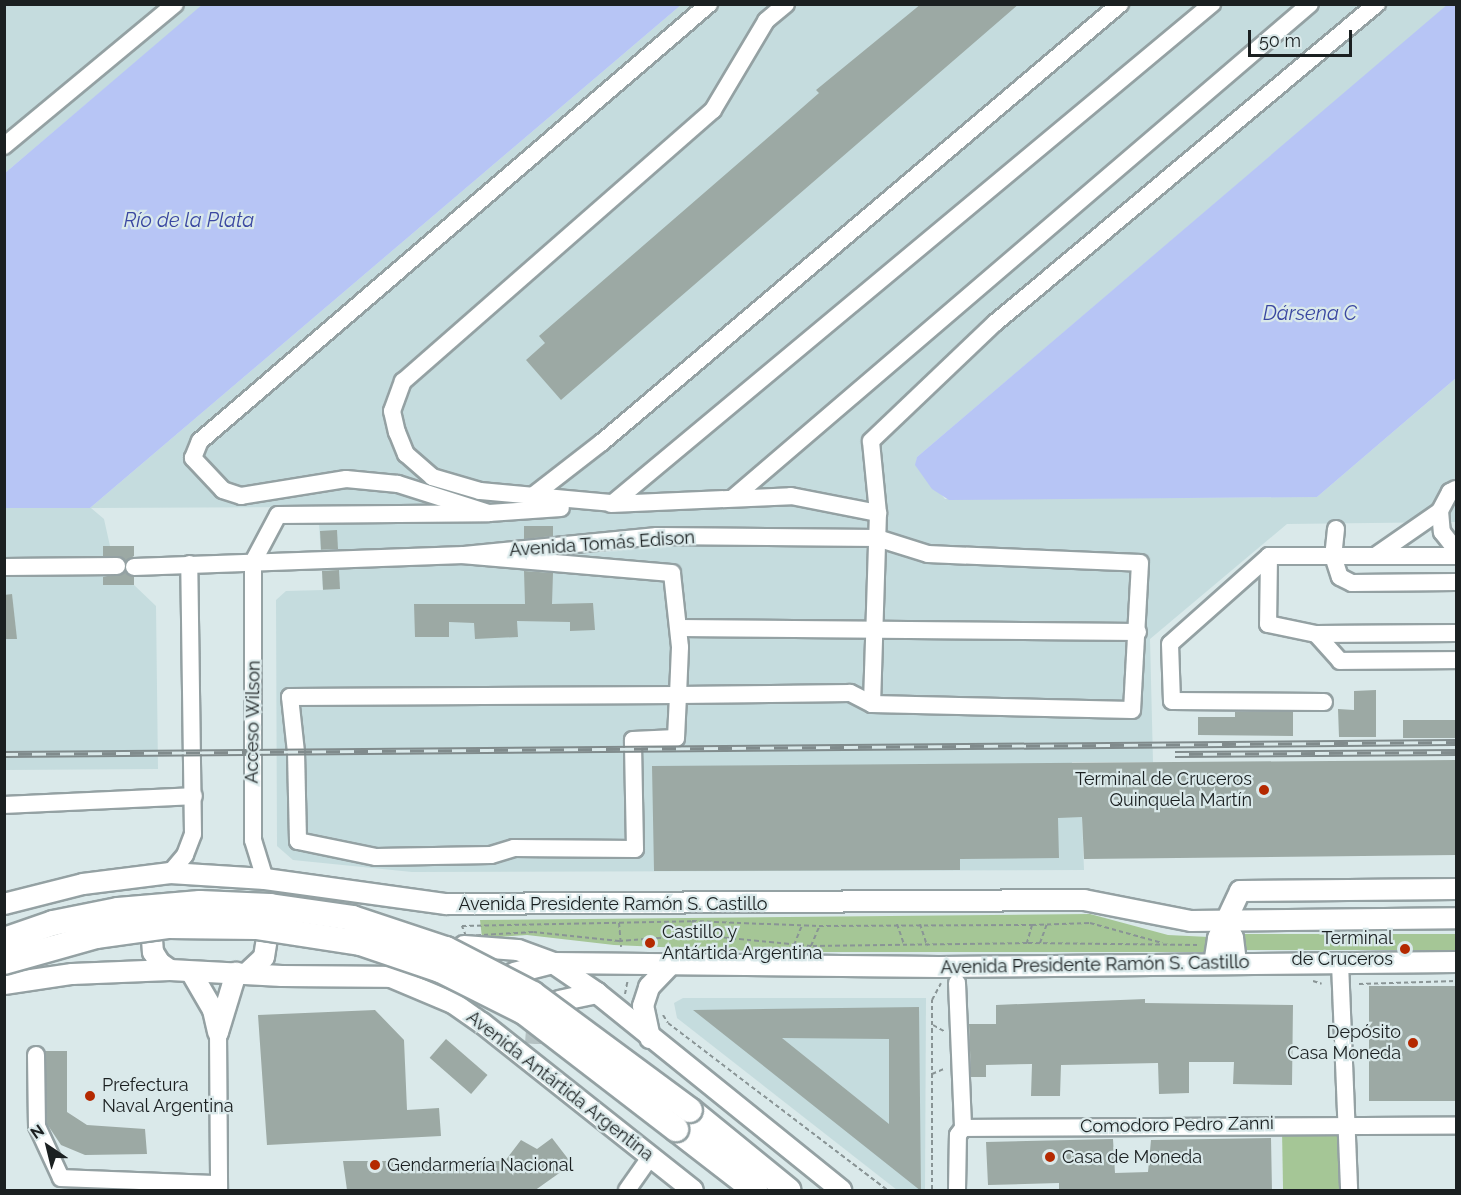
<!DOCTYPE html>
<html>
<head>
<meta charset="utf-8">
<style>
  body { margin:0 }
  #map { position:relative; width:1461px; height:1195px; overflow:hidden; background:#dae9ea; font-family:Raleway,sans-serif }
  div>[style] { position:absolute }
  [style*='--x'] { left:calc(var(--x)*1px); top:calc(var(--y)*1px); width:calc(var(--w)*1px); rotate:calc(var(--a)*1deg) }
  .built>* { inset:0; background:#c5dcde }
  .green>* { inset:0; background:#a5c696; transform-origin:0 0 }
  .water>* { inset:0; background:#b7c5f5 }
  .building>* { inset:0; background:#9ca9a4; transform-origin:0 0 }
  .major-tunnel>* { height:20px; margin-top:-10px; transform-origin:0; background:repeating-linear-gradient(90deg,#b4c1c2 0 20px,transparent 0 30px) }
  .path>* { height:2px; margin-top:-1px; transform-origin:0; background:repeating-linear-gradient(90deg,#899495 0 4.5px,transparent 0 7.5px) }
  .roads { filter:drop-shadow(2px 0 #94a1a3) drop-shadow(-2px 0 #94a1a3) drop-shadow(0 2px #94a1a3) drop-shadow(0 -2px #94a1a3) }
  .minor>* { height:16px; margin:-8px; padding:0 8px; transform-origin:8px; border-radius:8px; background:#fff }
  .major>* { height:20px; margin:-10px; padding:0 10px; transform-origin:10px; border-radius:10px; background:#fff }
  .highway>* { height:24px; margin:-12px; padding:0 12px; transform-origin:12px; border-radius:12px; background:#fff }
  .rail>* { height:7px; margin-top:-3.5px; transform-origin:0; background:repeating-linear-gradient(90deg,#dae9ea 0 14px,#808b8c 0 28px); box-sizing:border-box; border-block:2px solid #808b8c }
  .bridges { filter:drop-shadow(2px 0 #94a1a3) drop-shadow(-2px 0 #94a1a3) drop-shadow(0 2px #94a1a3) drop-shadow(0 -2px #94a1a3) }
  .highway-bridge>* { height:24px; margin:-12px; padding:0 12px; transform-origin:12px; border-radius:12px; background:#fff }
  .dots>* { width:16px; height:16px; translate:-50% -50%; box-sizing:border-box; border:3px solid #dae9ea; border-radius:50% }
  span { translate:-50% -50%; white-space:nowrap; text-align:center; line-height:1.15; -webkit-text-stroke:4.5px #dae9ea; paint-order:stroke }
  .street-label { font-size:18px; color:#1b2021 }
  .poi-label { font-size:18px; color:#1b2021 }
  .right { translate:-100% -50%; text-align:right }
  .left { translate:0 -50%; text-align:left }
  .water-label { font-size:20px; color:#3a47a1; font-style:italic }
  .frame { position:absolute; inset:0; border:6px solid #1b2021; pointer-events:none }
  .north { position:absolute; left:18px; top:1117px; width:60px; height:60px; -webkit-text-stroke:4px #dae9ea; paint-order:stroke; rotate:325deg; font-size:16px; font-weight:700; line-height:24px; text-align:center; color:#1b2021 }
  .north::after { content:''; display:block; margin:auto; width:21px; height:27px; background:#1b2021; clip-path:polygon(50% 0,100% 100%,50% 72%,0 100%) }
  .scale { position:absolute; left:1248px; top:30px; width:104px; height:27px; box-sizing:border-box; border:3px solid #1b2021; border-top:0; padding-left:8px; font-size:18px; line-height:21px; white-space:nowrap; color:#1b2021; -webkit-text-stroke:4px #dae9ea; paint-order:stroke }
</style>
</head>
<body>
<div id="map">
  <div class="built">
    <i style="clip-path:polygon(5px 5px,203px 5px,5px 173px)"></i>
    <i style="clip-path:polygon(681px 5px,1448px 5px,917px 457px,916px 465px,945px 499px,1317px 497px,1456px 378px,1456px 522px,1287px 524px,1150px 639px,1153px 762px,1072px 762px,1072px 817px,1082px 817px,1084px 870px,412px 872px,293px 860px,277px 846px,276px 600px,286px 591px,323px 590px,319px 523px,312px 507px,91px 508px,104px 519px,110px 546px,118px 546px,118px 585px,134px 585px,156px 606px,158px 769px,5px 770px,4px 508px,90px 508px)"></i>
    <i style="clip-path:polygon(683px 998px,926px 998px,925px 1190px,897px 1190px,677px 1018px,674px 1003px)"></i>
  </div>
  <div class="green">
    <i style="clip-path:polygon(1090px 914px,1168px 935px,1209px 937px,1206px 952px,776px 952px,614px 945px,527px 935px,482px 938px,480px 920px)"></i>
    <i style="left:1456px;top:934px;width:16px;height:217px;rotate:90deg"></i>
    <i style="left:1338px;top:1129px;width:61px;height:56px;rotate:89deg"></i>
  </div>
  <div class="water">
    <i style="clip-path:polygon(203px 4px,681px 5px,90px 508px,5px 508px,5px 173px)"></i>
    <i style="clip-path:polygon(1448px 4px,1456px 5px,1456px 378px,1317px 497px,949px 500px,932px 489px,915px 465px,917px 457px)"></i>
  </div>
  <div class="building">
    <i style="clip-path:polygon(921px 4px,1019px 4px,561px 400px,526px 360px,545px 343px,539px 336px,787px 121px,819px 93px,816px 90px)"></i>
    <i style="clip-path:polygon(524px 526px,553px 526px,553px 536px,524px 539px)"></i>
    <i style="left:337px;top:530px;width:19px;height:17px;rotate:87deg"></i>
    <i style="clip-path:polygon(103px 546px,134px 546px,134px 556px,126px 561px,117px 556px,103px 556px)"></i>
    <i style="left:339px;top:570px;width:19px;height:17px;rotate:87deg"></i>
    <i style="clip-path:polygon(524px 571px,553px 573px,552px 604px,593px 603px,595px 630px,570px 631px,570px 622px,517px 621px,518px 637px,475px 639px,474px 623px,449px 622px,449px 637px,415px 637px,414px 604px,525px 604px)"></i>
    <i style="clip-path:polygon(125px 572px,134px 577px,134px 585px,103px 585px,103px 577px)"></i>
    <i style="clip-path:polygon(12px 594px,17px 639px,4px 639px,4px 595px)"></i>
    <i style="clip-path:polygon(1376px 690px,1376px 737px,1339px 737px,1338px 709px,1354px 710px,1354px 691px)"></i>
    <i style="clip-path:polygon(1235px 712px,1293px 712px,1293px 736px,1198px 735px,1198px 717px,1235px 717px)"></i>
    <i style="left:1403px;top:720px;width:53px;height:18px"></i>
    <i style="clip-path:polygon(1456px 760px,1456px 855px,1084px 859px,1082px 817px,1058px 818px,1059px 858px,960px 859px,960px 870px,654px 871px,652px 766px)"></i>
    <i style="left:1369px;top:986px;width:87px;height:115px"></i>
    <i style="clip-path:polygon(1145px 999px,1145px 1003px,1293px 1005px,1292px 1085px,1233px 1084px,1234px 1062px,1189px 1062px,1189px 1093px,1159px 1094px,1158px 1063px,1061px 1065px,1060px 1096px,1031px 1096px,1032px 1064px,986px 1065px,986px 1077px,971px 1077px,969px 1024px,996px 1024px,996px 1005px)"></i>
    <i style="clip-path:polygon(evenodd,919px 1007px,921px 1191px,693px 1010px,919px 1007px,782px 1038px,889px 1039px,889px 1124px,782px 1038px)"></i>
    <i style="clip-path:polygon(375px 1010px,404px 1040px,407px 1110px,439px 1108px,441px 1136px,267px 1145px,258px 1015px)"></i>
    <i style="left:446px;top:1039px;width:55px;height:25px;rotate:41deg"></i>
    <i style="clip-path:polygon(45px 1051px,67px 1051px,67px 1112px,87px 1125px,145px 1129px,147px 1154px,85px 1155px,61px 1145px,47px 1124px)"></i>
    <i style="clip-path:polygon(552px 1138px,572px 1164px,534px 1191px,347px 1190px,343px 1161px,505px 1161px,521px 1140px,537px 1149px)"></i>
    <i style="clip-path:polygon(1271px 1138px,1272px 1191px,1059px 1191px,1059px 1183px,988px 1185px,986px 1142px,1113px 1139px,1115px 1173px,1148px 1172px,1151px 1140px)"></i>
  </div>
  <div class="major-tunnel">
    <i style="--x:535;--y:1044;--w:16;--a:-86"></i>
    <i style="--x:536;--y:1028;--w:19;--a:-58"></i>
  </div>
  <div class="path">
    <i style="--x:692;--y:921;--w:127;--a:2.3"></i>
    <i style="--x:819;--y:926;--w:213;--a:-0.3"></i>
    <i style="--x:1032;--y:925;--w:19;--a:106"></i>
    <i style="--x:1027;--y:943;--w:216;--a:179.2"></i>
    <i style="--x:811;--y:946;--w:114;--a:-174.4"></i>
    <i style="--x:698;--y:935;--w:79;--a:175.7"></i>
    <i style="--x:619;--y:941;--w:86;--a:-174"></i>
    <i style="--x:533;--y:932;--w:67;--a:176.6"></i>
    <i style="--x:466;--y:936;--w:11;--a:-112"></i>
    <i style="--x:462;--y:926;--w:230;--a:-1.2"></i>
    <i style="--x:692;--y:921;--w:15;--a:67"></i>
    <i style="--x:619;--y:923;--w:24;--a:85"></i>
    <i style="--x:897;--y:924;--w:21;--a:71"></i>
    <i style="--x:920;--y:924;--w:23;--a:72"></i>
    <i style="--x:1032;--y:925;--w:58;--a:-2"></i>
    <i style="--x:1090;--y:923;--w:75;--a:15.5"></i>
    <i style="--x:1028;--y:943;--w:171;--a:0.7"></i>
    <i style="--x:1040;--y:943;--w:20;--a:-70"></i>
    <i style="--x:794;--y:945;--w:22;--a:-68"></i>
    <i style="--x:811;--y:946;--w:21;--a:-67"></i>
    <i style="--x:1313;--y:981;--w:9;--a:18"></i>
    <i style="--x:1359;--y:984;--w:97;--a:-1.8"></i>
    <i style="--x:625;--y:994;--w:15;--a:-79"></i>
    <i style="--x:663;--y:1015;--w:9;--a:58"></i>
    <i style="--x:668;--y:1023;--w:275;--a:37.3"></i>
    <i style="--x:933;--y:1025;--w:13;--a:29"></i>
    <i style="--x:932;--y:1074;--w:15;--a:-23"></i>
    <i style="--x:932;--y:1190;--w:190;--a:-90"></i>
    <i style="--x:932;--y:1000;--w:19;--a:-62"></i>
  </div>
  <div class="roads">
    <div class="minor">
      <i style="--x:786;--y:4;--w:26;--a:140"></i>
      <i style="--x:766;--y:21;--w:104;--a:120.8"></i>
      <i style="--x:713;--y:110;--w:412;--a:138.8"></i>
      <i style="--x:403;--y:381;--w:32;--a:110"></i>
      <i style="--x:392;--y:411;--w:22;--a:77"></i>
      <i style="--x:397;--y:432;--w:24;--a:68"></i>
      <i style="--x:406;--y:454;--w:35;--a:41"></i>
      <i style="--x:432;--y:477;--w:50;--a:16.3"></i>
      <i style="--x:480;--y:491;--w:134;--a:5.2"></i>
      <i style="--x:613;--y:503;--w:780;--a:-39.8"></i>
      <i style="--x:4;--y:146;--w:222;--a:-39.7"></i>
      <i style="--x:1456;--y:489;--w:7;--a:153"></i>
      <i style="--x:1450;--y:492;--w:21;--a:118"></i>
      <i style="--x:1440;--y:511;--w:21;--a:85"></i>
      <i style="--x:1442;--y:532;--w:23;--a:52"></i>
      <i style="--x:734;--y:497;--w:758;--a:-40.56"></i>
      <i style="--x:530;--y:498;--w:90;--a:-37.8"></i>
      <i style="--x:601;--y:443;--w:680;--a:-40.23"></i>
      <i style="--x:611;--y:504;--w:180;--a:-2.5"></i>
      <i style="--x:791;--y:496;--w:89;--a:11.1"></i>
      <i style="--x:489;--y:513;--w:96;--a:-162.3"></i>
      <i style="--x:398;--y:484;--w:52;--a:-174.5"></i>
      <i style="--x:346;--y:479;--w:106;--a:170.8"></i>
      <i style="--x:241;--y:496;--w:19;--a:-162"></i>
      <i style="--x:223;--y:490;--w:44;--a:-133.2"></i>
      <i style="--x:193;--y:458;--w:18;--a:-68"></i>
      <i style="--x:200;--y:441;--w:671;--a:-40.65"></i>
      <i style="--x:1336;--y:529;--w:27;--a:96"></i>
      <i style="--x:1333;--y:556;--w:22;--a:72"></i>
      <i style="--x:1340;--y:577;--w:13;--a:27"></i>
      <i style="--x:1352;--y:583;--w:104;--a:-0.6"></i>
      <i style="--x:1269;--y:556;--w:132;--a:138.4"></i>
      <i style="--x:1170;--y:644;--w:57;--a:88"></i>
      <i style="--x:1172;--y:701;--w:152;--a:0.4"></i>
      <i style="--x:1269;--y:556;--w:68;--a:90.8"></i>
      <i style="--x:1268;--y:624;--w:49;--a:11.8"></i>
      <i style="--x:1316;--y:634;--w:36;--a:48"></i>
      <i style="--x:1340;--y:661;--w:116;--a:-0.5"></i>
      <i style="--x:1269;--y:556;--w:187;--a:0"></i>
      <i style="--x:1375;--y:556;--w:79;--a:-34.7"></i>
      <i style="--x:4;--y:567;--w:113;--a:-0.5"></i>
      <i style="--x:134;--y:567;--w:330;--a:-2.1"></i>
      <i style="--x:464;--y:555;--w:194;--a:-5.6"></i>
      <i style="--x:657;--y:536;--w:220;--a:0.5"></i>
      <i style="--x:877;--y:538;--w:53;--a:17.4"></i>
      <i style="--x:928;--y:554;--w:212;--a:2.4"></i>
      <i style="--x:1140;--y:563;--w:147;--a:93.1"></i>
      <i style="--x:1132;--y:710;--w:260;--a:-178.7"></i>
      <i style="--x:872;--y:704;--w:25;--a:-153"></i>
      <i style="--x:850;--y:693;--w:172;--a:179.3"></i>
      <i style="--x:678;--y:695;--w:388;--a:179.7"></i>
      <i style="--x:290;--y:697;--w:55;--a:83.8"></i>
      <i style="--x:296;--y:752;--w:89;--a:88.7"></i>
      <i style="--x:298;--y:841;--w:80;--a:11.6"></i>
      <i style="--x:376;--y:857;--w:115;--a:-1"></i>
      <i style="--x:491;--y:855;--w:24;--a:-17"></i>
      <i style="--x:514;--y:848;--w:121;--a:0.5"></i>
      <i style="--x:635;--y:849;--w:109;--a:-91.1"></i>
      <i style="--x:633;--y:740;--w:43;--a:-2.7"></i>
      <i style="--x:676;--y:738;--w:43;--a:-87.3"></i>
      <i style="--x:678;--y:695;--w:48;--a:-87.6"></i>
      <i style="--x:680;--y:647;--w:74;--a:-96.2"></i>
      <i style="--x:672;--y:573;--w:209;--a:-175.1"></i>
      <i style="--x:679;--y:628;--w:459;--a:0.5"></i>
      <i style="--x:1316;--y:634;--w:140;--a:-0.4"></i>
      <i style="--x:872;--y:704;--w:191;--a:-88.2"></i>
      <i style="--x:878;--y:513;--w:72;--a:-95.6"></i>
      <i style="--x:871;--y:441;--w:171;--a:-43.6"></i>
      <i style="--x:995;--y:323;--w:498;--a:-39.9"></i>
      <i style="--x:4;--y:805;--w:190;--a:-2.7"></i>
      <i style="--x:170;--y:873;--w:23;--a:-50"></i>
      <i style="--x:185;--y:855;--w:22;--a:-69"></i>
      <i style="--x:193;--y:834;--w:270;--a:-90.8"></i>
      <i style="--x:265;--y:879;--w:41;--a:-107.1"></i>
      <i style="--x:253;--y:840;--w:278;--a:-90"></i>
      <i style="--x:253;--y:562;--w:53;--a:-62"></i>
      <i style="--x:278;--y:515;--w:211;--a:-0.5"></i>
      <i style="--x:489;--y:513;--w:72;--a:-4"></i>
      <i style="--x:1340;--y:963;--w:227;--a:87.7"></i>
      <i style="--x:957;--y:983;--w:145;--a:87.6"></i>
      <i style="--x:218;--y:1032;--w:158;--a:89.6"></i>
      <i style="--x:36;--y:1055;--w:71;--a:89.2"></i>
      <i style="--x:37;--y:1126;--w:57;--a:65.2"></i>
      <i style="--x:61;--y:1178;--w:158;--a:2.2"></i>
      <i style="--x:627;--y:1190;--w:42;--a:-54.8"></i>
      <i style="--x:957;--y:1190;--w:55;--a:-89"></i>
      <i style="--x:958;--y:1135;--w:9;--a:-54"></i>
      <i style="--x:963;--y:1128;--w:493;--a:-0.3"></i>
    </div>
    <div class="major">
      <i style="--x:4;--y:904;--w:81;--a:-14.2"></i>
      <i style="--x:83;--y:884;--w:88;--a:-7.2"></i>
      <i style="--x:170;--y:873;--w:95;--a:3.6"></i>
      <i style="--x:265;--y:879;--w:183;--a:7.9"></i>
      <i style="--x:446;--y:904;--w:638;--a:-0.36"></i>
      <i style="--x:1084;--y:900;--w:109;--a:11.1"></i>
      <i style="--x:1191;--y:921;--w:265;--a:-0.6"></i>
      <i style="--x:1225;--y:922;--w:18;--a:63"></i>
      <i style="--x:1233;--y:938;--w:25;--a:83"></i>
      <i style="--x:152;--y:939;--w:13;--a:86"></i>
      <i style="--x:153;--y:952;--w:13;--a:58"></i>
      <i style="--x:160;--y:963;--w:12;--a:35"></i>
      <i style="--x:464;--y:946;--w:54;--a:4.2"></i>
      <i style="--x:518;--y:950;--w:37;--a:20"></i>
      <i style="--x:553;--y:963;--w:53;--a:34.3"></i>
      <i style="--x:597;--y:993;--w:314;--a:38.9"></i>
      <i style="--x:1214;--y:964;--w:26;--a:-81"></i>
      <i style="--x:1218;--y:938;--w:52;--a:-64.9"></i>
      <i style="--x:1240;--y:891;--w:216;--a:-0.5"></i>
      <i style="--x:191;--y:972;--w:44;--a:59.9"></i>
      <i style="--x:213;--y:1010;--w:23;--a:77"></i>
      <i style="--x:247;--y:973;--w:23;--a:-43"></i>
      <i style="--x:264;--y:957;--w:19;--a:-81"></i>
      <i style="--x:514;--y:973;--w:40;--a:-14.4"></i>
      <i style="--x:553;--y:963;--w:386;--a:0.6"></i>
      <i style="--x:939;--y:967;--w:517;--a:-0.55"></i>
      <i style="--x:391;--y:977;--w:67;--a:22.8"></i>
      <i style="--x:453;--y:1003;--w:35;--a:35"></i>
      <i style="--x:482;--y:1023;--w:269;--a:38.4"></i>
      <i style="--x:4;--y:984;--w:69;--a:-8.4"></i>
      <i style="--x:72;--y:974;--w:98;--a:-2.3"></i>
      <i style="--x:170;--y:970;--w:112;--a:3.1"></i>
      <i style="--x:282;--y:976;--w:124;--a:0.5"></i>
      <i style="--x:559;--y:1001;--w:39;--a:-12"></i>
      <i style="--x:219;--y:1029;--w:59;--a:-73.1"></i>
      <i style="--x:650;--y:1038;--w:33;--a:-102"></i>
      <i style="--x:643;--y:1006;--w:20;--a:-72"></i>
      <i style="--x:649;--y:987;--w:29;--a:-46"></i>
    </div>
    <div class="highway">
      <i style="--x:690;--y:1110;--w:127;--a:39.2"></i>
      <i style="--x:676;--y:1129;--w:100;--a:37.7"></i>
    </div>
  </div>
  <div class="rail">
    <i style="--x:4;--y:754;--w:1452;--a:-0.47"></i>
    <i style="--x:1175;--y:754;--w:281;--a:-0.4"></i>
  </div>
  <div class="bridges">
    <div class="highway-bridge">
      <i style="--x:4;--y:940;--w:52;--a:-19.1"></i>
      <i style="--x:53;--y:923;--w:66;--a:-11.3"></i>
      <i style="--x:118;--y:910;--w:82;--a:-4.9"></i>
      <i style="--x:200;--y:903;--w:70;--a:2.5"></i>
      <i style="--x:270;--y:906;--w:83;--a:8.3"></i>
      <i style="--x:352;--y:918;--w:99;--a:18.3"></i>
      <i style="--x:446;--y:949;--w:98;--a:27.3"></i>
      <i style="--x:533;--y:994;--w:195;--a:36.5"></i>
      <i style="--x:4;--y:962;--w:96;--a:-15.8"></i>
      <i style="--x:96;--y:936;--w:74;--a:-7.8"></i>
      <i style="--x:169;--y:926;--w:87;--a:0.7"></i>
      <i style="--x:256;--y:927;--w:105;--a:8.7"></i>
      <i style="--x:360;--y:943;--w:84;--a:18.6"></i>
      <i style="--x:440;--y:970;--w:94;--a:26.6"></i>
      <i style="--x:524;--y:1012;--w:192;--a:37.6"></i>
    </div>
  </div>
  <div class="dots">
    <i style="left:1264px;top:790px;background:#b42900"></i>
    <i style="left:650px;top:943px;background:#b42900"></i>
    <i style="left:1405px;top:949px;background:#b42900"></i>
    <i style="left:1413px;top:1043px;background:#b42900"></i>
    <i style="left:90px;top:1096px;background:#b42900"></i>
    <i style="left:1050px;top:1157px;background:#b42900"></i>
    <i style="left:375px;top:1165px;background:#b42900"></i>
  </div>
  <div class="street-label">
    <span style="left:602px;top:544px;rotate:-4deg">Avenida Tomás Edison</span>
    <span style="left:253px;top:722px;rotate:-89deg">Acceso Wilson</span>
    <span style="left:613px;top:904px">Avenida Presidente Ramón S. Castillo</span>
    <span style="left:1095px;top:965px;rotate:-1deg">Avenida Presidente Ramón S. Castillo</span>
    <span style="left:560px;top:1086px;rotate:38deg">Avenida Antártida Argentina</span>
    <span style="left:1177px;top:1125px;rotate:-1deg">Comodoro Pedro Zanni</span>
  </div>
  <div class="poi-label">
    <span class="right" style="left:1252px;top:790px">Terminal de Cruceros<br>Quinquela Martín</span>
    <span class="left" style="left:662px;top:943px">Castillo y<br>Antártida Argentina</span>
    <span class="right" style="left:1393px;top:949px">Terminal<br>de Cruceros</span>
    <span class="right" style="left:1401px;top:1043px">Depósito<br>Casa Moneda</span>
    <span class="left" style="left:102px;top:1096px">Prefectura<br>Naval Argentina</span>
    <span class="left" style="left:1062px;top:1157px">Casa de Moneda</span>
    <span class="left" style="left:387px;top:1165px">Gendarmería Nacional</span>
  </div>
  <div class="water-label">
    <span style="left:189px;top:220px">Río de la Plata</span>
    <span style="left:1310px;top:313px">Dársena C</span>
  </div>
  <div class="frame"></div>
  <div class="north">N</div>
  <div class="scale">50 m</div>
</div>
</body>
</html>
